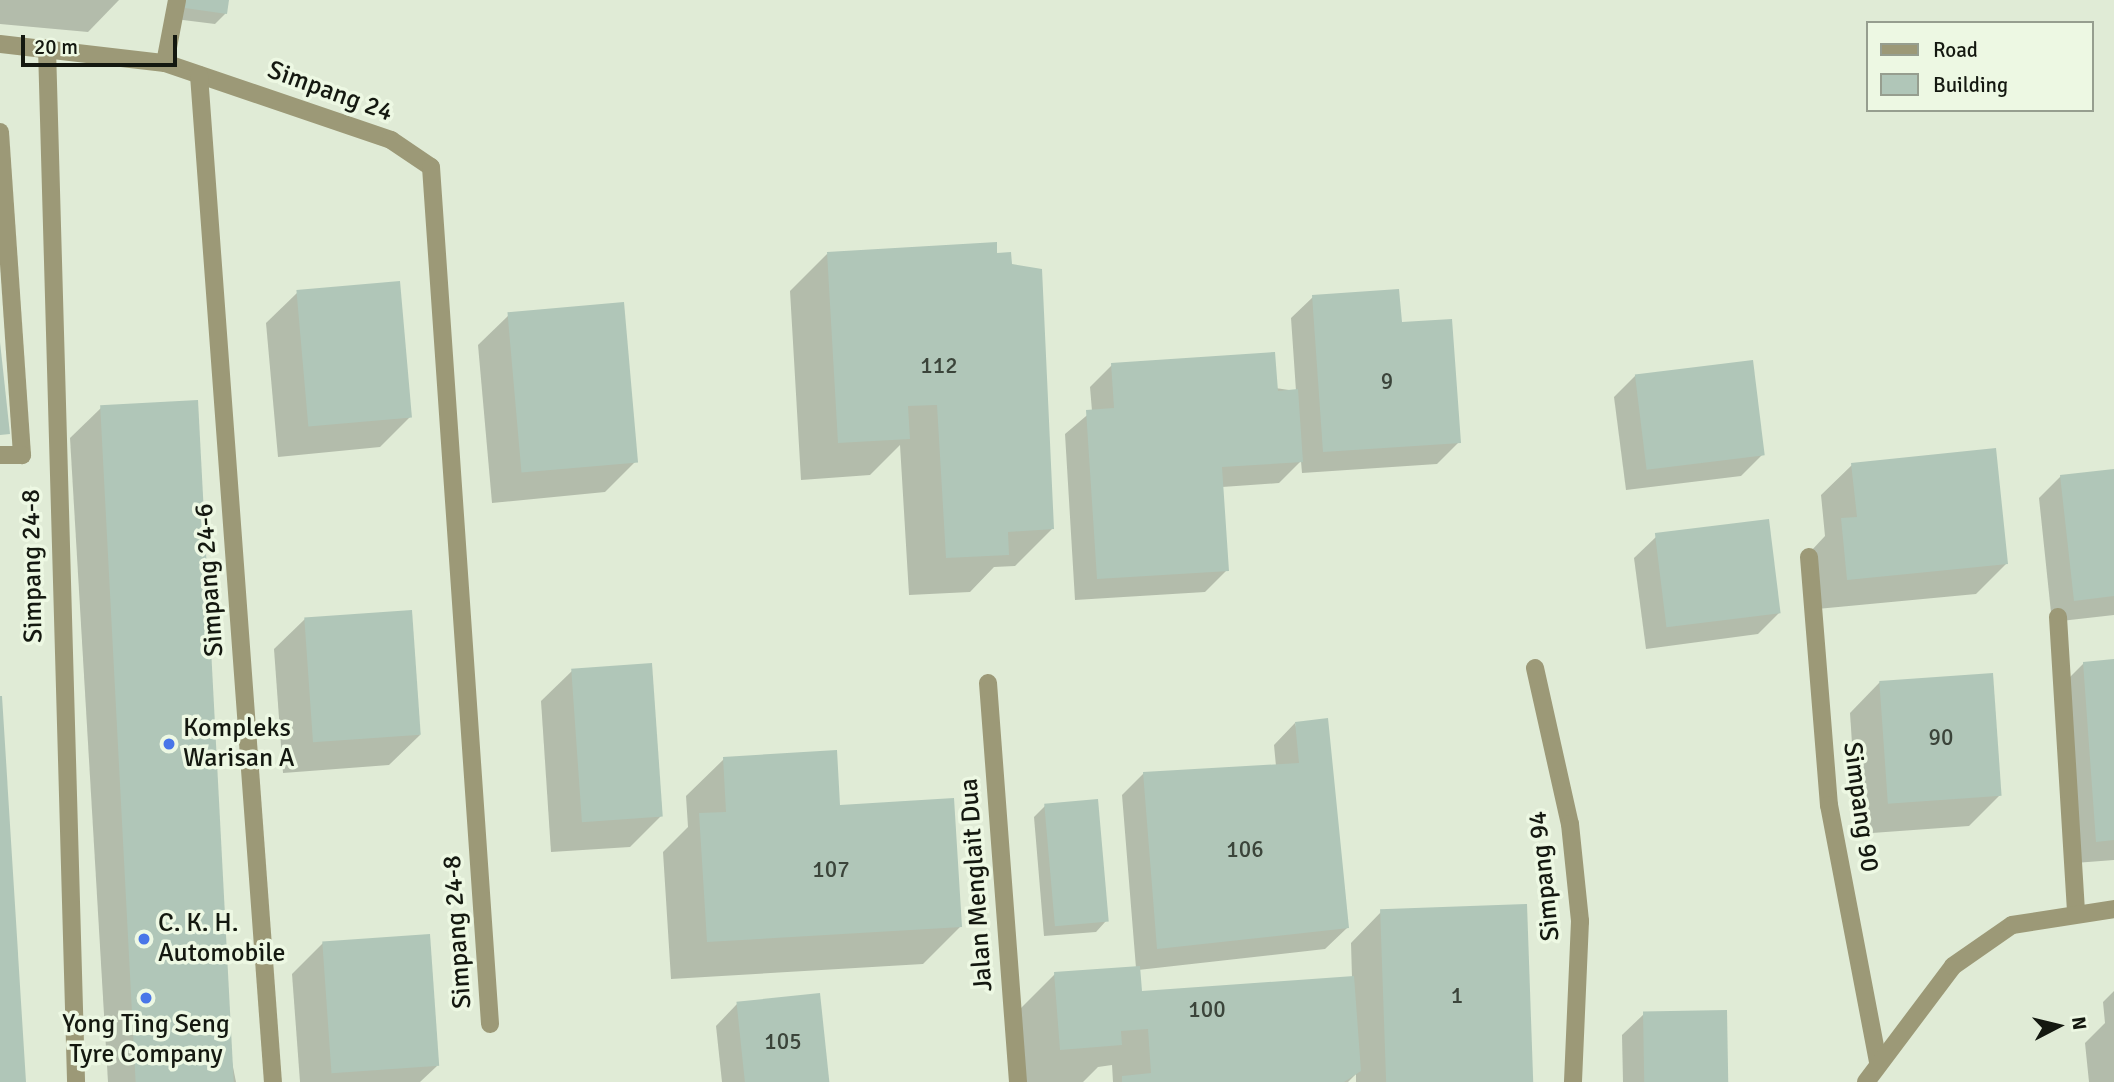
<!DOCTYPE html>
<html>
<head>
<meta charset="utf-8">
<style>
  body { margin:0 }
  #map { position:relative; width:2114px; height:1082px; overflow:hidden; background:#e0ebd6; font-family:Signika,sans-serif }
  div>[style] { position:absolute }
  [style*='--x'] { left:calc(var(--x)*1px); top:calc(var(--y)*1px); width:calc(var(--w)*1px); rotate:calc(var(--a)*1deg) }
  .shadow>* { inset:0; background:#0003 }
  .building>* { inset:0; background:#b0c6b8; transform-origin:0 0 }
  .minor>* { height:18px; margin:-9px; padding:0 9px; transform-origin:9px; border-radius:9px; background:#9c9977 }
  .dots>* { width:19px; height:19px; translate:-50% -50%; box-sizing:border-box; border:4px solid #edf8e3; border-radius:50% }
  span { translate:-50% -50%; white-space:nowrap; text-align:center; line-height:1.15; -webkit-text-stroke:7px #edf8e3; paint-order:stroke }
  .number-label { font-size:23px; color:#3b443a }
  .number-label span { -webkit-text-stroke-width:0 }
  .street-label { font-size:26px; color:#141810 }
  .poi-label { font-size:26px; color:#141810 }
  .left { translate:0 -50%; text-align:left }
  .legend { position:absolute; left:1866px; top:21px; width:228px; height:91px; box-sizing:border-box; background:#edf8e3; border:2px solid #969e8f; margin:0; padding:9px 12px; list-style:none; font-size:21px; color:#141810 }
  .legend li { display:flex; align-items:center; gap:14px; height:35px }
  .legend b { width:35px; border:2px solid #969e8f }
  .north { position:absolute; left:2023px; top:991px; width:70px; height:70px; -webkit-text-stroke:5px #edf8e3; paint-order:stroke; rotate:83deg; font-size:19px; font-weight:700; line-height:28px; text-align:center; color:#141810 }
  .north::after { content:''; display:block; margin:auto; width:24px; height:32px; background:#141810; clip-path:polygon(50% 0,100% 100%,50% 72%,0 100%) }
  .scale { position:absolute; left:21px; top:35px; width:156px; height:32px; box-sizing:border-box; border:4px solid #141810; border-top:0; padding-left:9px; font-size:21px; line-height:24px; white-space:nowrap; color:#141810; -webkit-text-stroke:5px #edf8e3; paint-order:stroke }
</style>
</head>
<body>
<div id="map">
  <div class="shadow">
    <i style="clip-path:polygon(0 0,119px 0,88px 32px,0 24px)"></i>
    <i style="clip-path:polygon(177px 0,227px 0,226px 13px,215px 24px,175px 19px)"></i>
    <i style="clip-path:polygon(827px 254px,996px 255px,1052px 529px,1015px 566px,994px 567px,970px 592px,909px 595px,900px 445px,870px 475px,801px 480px,790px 291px)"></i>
    <i style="clip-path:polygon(297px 293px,411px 416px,380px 447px,278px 457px,266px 323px)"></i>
    <i style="clip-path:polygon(1313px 297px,1400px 324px,1459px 442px,1437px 464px,1302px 473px,1301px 461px,1279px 483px,1222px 487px,1227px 570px,1205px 592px,1075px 600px,1065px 434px,1092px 411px,1090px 387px,1112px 365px,1296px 391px,1291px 318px)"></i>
    <i style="clip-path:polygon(509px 315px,635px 462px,605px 492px,492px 503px,478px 345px)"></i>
    <i style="clip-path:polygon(1636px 375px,1763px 454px,1741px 476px,1626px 490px,1614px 397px)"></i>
    <i style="clip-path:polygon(101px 408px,236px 1082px,108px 1082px,70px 438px)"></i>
    <i style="clip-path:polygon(1852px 465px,2006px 564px,1976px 594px,1817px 609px,1811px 551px,1825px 536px,1821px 495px)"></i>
    <i style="clip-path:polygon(2114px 471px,2114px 615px,2052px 622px,2039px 498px,2061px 476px)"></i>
    <i style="clip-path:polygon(1656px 537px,1780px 612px,1758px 634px,1646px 649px,1634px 558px)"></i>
    <i style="clip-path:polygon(305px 619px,420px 735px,389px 765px,283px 773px,274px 649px)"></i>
    <i style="clip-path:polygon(2114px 661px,2114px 860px,2075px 863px,2062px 685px,2084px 663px)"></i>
    <i style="clip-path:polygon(572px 671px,661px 816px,630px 847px,551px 852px,541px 701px)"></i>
    <i style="clip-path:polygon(1880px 682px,2000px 795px,1969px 826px,1858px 834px,1850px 713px)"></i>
    <i style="clip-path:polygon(1295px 723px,1347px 928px,1325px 949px,1138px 970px,1140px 993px,1352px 978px,1351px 943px,1381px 912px,1533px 1082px,1356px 1082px,1356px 1074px,1348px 1082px,1113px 1082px,1112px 1065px,1098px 1067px,1083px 1082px,1023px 1082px,1018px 1011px,1055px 974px,1136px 968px,1122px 795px,1144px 773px,1276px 766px,1274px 745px)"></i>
    <i style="clip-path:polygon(724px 759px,839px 806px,961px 926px,923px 964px,671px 979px,663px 852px,688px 827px,686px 796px)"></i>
    <i style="clip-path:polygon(1045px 806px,1106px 921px,1096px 932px,1044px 936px,1034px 817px)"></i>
    <i style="clip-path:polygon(323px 943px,437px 1066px,420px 1082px,300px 1082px,292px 974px)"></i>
    <i style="clip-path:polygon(2114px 991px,2114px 1082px,2089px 1082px,2085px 1043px,2105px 1023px,2103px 1002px)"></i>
    <i style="clip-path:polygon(737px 1004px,828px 1082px,722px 1082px,716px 1026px)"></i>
    <i style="clip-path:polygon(1644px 1014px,1726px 1082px,1623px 1082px,1622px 1035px)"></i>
  </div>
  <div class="building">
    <i style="clip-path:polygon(186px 0,229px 0,227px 14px,185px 8px)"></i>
    <i style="clip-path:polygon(997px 242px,997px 253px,1011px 252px,1012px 264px,1042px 269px,1054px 529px,1008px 532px,1009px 555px,946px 558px,937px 405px,908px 406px,910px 439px,838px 443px,827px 252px)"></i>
    <i style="left:400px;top:281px;width:137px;height:104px;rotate:85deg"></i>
    <i style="clip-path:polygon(1399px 289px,1402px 322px,1452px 319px,1461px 443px,1323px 452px,1312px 295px)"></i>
    <i style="left:624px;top:302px;width:161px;height:117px;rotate:85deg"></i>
    <i style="clip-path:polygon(0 342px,10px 434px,0 435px)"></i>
    <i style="clip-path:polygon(1275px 352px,1278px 391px,1298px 389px,1303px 462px,1222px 467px,1229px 571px,1097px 579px,1086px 410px,1114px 408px,1111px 363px)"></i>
    <i style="left:1753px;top:360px;width:96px;height:119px;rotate:83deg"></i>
    <i style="left:198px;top:400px;width:683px;height:98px;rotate:87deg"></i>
    <i style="clip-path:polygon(1996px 448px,2008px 564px,1847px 580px,1841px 518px,1857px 517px,1851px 463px)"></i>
    <i style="clip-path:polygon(2114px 469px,2114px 596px,2074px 601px,2060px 475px)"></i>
    <i style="left:1769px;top:519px;width:95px;height:115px;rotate:83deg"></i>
    <i style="left:412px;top:610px;width:125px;height:108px;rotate:86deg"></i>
    <i style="clip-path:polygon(2114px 659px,2114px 840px,2096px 842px,2083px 662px)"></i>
    <i style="left:652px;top:663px;width:154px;height:81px;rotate:86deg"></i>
    <i style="left:1993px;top:673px;width:123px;height:114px;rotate:86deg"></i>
    <i style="clip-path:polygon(0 696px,2px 696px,26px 1082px,0 1082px)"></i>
    <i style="clip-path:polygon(1328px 718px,1349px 928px,1157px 949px,1143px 772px,1299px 763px,1295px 722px)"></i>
    <i style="clip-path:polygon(837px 750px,840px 805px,954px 798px,962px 927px,707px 942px,699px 813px,726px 812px,723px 757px)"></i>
    <i style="left:1098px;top:799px;width:123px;height:54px;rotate:85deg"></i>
    <i style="left:1527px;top:904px;width:178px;height:147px;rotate:88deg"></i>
    <i style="left:430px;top:934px;width:132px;height:108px;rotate:86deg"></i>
    <i style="clip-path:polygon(1140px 966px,1142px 991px,1354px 976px,1361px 1071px,1344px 1082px,1122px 1082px,1122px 1076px,1151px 1073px,1148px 1029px,1121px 1031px,1122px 1045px,1060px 1050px,1054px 972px)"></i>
    <i style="left:820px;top:993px;width:90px;height:84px;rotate:84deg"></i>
    <i style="left:1727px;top:1010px;width:72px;height:84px;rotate:89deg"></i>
  </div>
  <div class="minor">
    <i style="--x:0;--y:44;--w:166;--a:6.6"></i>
    <i style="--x:165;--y:63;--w:239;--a:18.8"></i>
    <i style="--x:391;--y:140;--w:48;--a:34"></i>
    <i style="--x:431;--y:167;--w:859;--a:86.06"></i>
    <i style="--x:47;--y:48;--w:1034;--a:88.39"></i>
    <i style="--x:165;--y:63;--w:64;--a:-79.2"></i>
    <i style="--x:199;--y:75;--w:1010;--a:85.8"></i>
    <i style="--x:0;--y:132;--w:324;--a:86.1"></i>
    <i style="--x:22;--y:455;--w:22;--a:180"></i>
    <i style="--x:1809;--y:557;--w:249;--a:85.4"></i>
    <i style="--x:1829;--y:805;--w:262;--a:79.2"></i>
    <i style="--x:2058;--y:617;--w:296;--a:86.5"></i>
    <i style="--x:1535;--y:668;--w:160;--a:77.4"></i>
    <i style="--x:1570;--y:824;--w:98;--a:84.1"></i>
    <i style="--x:1580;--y:921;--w:161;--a:92.5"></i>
    <i style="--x:988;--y:683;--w:400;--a:85.7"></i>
    <i style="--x:1866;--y:1082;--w:145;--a:-53.1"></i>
    <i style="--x:1953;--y:966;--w:72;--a:-34.8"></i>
    <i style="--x:2012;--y:925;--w:103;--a:-8.9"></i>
  </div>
  <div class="dots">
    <i style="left:169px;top:744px;background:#4976e8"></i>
    <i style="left:144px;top:939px;background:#4976e8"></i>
    <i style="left:146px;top:998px;background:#4976e8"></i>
  </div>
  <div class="number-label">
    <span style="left:939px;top:366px">112</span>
    <span style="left:1387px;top:382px">9</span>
    <span style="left:1941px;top:738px">90</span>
    <span style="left:1245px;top:850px">106</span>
    <span style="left:831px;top:870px">107</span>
    <span style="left:1457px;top:996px">1</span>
    <span style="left:1207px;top:1010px">100</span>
    <span style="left:783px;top:1042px">105</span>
  </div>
  <div class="street-label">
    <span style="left:330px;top:92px;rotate:20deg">Simpang 24</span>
    <span style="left:33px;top:566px;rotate:-91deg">Simpang 24-8</span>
    <span style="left:210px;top:580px;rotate:-94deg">Simpang 24-6</span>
    <span style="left:1860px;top:807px;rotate:82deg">Simpang 90</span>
    <span style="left:1545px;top:876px;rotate:-96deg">Simpang 94</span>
    <span style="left:977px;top:885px;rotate:-94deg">Jalan Menglait Dua</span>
    <span style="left:458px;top:932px;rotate:-94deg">Simpang 24-8</span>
  </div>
  <div class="poi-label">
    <span class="left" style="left:183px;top:744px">Kompleks<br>Warisan A</span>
    <span class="left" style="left:158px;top:939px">C. K. H.<br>Automobile</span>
    <span style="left:146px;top:1040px">Yong Ting Seng<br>Tyre Company</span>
  </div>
  <ul class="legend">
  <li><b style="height:9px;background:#9c9977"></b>Road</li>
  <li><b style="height:19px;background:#b0c6b8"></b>Building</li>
  </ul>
  <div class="north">N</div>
  <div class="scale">20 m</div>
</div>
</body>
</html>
